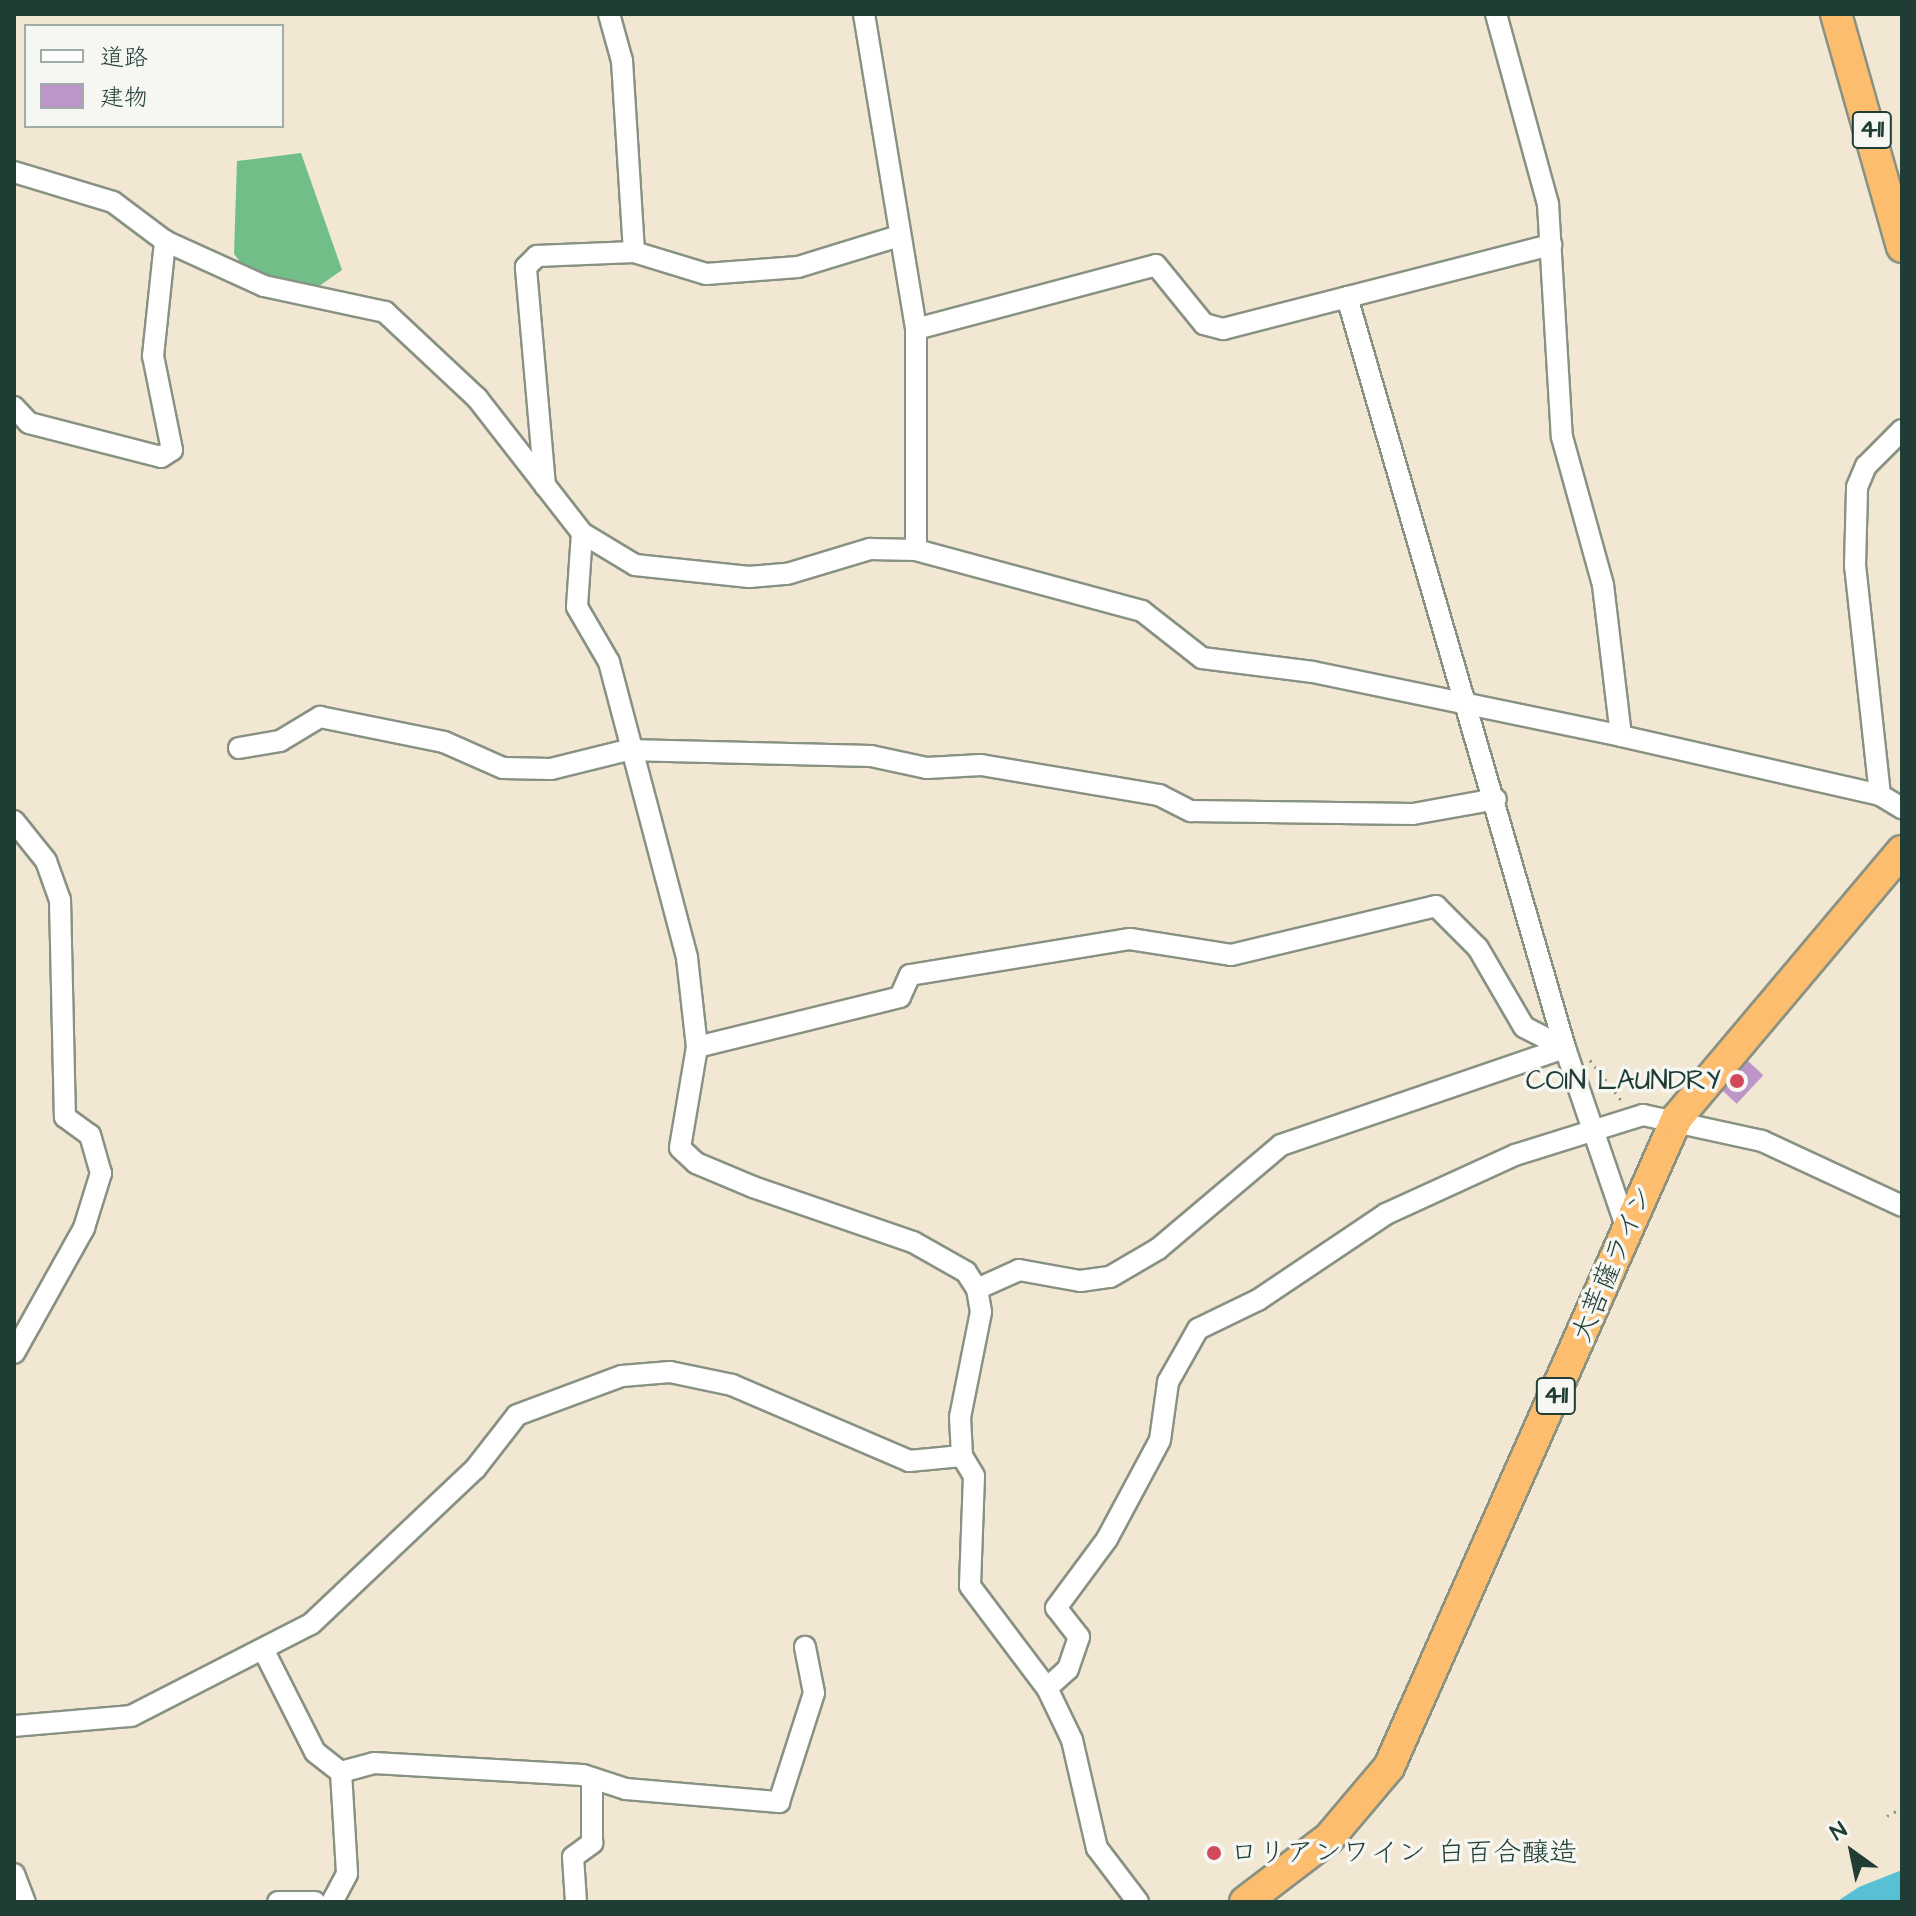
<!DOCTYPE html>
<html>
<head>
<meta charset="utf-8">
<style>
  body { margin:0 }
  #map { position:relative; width:1916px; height:1916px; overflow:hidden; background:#f2e7d2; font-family:"Architects Daughter","Klee One",sans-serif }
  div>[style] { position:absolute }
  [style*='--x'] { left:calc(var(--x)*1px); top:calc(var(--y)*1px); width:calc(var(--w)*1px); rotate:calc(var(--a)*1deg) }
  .forest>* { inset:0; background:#71be88 }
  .water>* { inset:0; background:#58c0d5 }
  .building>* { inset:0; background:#bc96c8; transform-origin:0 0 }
  .path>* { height:3px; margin-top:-1.5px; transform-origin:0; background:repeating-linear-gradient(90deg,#889283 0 2px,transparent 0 8px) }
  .roads { filter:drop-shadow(2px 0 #889283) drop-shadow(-2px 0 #889283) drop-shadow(0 2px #889283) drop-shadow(0 -2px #889283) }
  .minor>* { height:20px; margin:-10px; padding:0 10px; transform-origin:10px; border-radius:10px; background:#fff }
  .highway>* { height:30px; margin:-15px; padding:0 15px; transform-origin:15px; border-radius:15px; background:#fcbd6f }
  .dots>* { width:22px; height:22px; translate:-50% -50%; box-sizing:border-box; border:4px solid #f6f6f2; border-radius:50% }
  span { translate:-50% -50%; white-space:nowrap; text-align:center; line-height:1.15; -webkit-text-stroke:7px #f6f6f2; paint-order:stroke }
  .shield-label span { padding:2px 6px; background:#f6f6f2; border:2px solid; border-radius:6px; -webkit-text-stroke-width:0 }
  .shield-label { font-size:26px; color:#1f3d34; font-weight:700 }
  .poi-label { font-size:28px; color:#1f3d34 }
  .right { translate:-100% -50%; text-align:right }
  .left { translate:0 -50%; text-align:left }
  .street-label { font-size:28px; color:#1f3d34 }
  .frame { position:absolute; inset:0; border:16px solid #1f3d34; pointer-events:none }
  .legend { position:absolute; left:24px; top:24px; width:260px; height:104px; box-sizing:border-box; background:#f6f6f2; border:2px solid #a0aca6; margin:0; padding:10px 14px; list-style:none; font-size:24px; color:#1f3d34 }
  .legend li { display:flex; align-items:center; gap:16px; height:40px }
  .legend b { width:40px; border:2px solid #a0aca6 }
  .north { position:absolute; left:1812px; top:1812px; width:80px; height:80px; -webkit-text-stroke:6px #f6f6f2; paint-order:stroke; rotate:327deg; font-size:22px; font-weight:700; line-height:32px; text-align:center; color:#1f3d34 }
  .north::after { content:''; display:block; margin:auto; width:28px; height:36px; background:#1f3d34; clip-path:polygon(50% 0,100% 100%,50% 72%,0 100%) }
</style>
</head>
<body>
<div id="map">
  <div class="forest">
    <i style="clip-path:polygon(301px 153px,342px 270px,315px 289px,249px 273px,234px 254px,237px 161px)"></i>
  </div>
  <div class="water">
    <i style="clip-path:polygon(1902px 1870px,1902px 1902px,1836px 1902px,1859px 1887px)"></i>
  </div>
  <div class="building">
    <i style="left:1748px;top:1061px;width:21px;height:39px;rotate:43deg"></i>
  </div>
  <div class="path">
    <i style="--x:1590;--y:1060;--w:52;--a:52"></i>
    <i style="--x:1887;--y:1816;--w:17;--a:-28"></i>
  </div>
  <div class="roads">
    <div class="minor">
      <i style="--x:609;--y:14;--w:49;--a:74.5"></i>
      <i style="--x:622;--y:61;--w:191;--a:86.4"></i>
      <i style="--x:864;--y:14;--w:319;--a:80.6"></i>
      <i style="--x:916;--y:329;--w:221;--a:90"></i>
      <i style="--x:1496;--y:14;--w:197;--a:74.7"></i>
      <i style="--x:1548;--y:204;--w:233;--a:86.6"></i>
      <i style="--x:1562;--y:437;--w:154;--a:74.5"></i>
      <i style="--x:1603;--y:585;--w:152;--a:83.2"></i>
      <i style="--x:14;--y:172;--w:103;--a:16.9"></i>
      <i style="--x:113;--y:202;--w:65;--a:36.9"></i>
      <i style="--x:165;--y:241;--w:109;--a:24.4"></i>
      <i style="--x:264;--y:286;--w:124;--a:12.1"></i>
      <i style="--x:385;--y:312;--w:126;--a:43.1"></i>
      <i style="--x:477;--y:398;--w:171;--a:52.1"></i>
      <i style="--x:582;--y:533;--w:62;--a:31.1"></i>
      <i style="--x:635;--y:565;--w:115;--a:6"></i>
      <i style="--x:749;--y:577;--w:38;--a:-5"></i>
      <i style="--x:787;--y:574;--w:87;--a:-16.8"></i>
      <i style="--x:870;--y:549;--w:46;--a:1.2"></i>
      <i style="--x:916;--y:550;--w:234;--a:15.1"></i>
      <i style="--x:1142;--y:611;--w:76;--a:38.1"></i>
      <i style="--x:1202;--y:658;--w:112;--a:7.2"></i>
      <i style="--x:1313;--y:672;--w:315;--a:11.7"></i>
      <i style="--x:1621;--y:736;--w:266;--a:12.8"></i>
      <i style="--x:1880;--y:795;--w:26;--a:31"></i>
      <i style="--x:1347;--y:297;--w:782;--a:73.81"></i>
      <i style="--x:1565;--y:1048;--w:191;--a:71.1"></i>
      <i style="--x:916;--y:329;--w:248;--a:-14.9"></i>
      <i style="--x:1156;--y:265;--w:76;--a:50.9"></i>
      <i style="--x:1204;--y:324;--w:20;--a:15"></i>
      <i style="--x:1223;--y:329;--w:339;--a:-14.4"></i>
      <i style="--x:14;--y:407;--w:22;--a:47"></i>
      <i style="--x:29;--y:423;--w:136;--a:14.4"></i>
      <i style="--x:161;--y:457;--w:13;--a:-32"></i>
      <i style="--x:172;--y:450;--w:96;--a:-101.4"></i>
      <i style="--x:153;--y:356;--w:116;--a:-84"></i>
      <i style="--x:545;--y:486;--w:220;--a:-95"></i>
      <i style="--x:526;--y:267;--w:16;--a:-45"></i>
      <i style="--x:537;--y:256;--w:97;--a:-2.4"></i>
      <i style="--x:634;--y:252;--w:75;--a:17"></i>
      <i style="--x:706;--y:274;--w:92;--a:-4.4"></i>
      <i style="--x:798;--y:267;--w:106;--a:-17.1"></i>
      <i style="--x:582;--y:533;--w:74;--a:93.9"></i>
      <i style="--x:577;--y:607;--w:64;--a:59.8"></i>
      <i style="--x:609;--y:662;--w:306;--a:75.2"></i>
      <i style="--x:687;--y:958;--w:90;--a:83.6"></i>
      <i style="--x:697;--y:1047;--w:102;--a:99.6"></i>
      <i style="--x:680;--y:1148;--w:22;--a:43"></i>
      <i style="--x:696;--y:1163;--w:62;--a:22.8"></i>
      <i style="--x:753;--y:1187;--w:169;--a:19"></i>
      <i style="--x:913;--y:1242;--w:61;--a:29.5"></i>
      <i style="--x:966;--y:1272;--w:20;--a:57"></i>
      <i style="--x:977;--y:1289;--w:23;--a:80"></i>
      <i style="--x:981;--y:1312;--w:107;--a:101.3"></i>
      <i style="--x:960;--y:1417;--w:39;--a:87"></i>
      <i style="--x:962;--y:1456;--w:23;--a:59"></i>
      <i style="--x:974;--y:1476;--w:110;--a:92.1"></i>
      <i style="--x:970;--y:1586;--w:128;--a:53"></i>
      <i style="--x:1047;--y:1688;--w:58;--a:64.3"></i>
      <i style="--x:1072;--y:1740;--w:111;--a:77"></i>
      <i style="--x:1097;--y:1848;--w:68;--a:52.8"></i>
      <i style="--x:239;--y:748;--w:42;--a:-9.7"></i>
      <i style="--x:280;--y:741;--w:47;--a:-31"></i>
      <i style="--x:320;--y:717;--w:126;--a:11.4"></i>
      <i style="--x:444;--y:742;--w:64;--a:23.8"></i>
      <i style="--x:503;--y:768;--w:48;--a:1.2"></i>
      <i style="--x:551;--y:769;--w:79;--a:-13.9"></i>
      <i style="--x:628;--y:750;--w:243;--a:1.4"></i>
      <i style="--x:871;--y:756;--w:57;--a:12.1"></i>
      <i style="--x:927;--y:768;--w:54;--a:-3.2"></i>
      <i style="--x:981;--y:765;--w:181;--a:9.6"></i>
      <i style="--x:1159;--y:795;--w:36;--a:27"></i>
      <i style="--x:1191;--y:811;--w:222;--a:0.8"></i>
      <i style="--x:1413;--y:814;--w:84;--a:-10.2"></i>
      <i style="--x:1880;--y:795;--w:230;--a:-96.2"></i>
      <i style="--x:1855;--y:566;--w:79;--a:-88.5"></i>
      <i style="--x:1857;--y:487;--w:23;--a:-67"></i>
      <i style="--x:1866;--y:466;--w:51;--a:-45"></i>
      <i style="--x:14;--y:821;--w:51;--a:51.3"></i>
      <i style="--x:46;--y:861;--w:41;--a:70.3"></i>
      <i style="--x:60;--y:900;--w:217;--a:88.7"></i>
      <i style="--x:65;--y:1117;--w:31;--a:36"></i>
      <i style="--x:90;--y:1135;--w:40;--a:74"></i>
      <i style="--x:101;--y:1173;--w:58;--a:107.2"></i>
      <i style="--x:84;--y:1228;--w:143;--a:119.2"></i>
      <i style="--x:697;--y:1047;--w:209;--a:-13.8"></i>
      <i style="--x:900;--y:997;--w:24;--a:-66"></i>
      <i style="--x:910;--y:975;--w:223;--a:-9.3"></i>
      <i style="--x:1130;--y:939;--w:102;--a:9"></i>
      <i style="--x:1231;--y:955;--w:211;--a:-13.4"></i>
      <i style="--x:1436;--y:906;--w:59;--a:45"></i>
      <i style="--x:1478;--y:948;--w:91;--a:59.8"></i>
      <i style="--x:1524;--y:1027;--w:46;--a:27.1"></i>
      <i style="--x:977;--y:1289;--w:46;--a:-24.3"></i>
      <i style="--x:1019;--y:1270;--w:62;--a:10.2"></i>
      <i style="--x:1080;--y:1281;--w:30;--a:-8"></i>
      <i style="--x:1110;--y:1277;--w:56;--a:-30.3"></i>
      <i style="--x:1158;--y:1249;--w:161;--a:-40.2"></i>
      <i style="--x:1281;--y:1145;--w:300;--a:-18.9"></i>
      <i style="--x:264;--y:1651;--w:113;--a:63.2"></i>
      <i style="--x:315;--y:1752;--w:33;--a:38"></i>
      <i style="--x:341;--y:1772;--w:102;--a:86.6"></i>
      <i style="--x:347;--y:1874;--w:32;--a:118"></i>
      <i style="--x:1047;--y:1688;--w:28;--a:-42"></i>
      <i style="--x:1068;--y:1669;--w:34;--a:-71"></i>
      <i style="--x:1079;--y:1637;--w:37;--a:-128"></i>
      <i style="--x:1056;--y:1608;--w:86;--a:-53.5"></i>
      <i style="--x:1107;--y:1539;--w:112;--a:-61.8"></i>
      <i style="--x:1160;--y:1440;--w:59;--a:-82.1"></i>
      <i style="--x:1168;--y:1382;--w:61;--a:-60.5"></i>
      <i style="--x:1198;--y:1329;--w:67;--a:-25.8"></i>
      <i style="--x:1258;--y:1300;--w:154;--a:-33.9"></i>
      <i style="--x:1386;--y:1214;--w:142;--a:-24.6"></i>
      <i style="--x:1515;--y:1155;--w:134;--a:-17.4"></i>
      <i style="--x:1643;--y:1115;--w:122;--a:12.3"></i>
      <i style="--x:1762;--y:1141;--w:154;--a:24.9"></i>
      <i style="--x:14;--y:1726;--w:117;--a:-4.9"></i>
      <i style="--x:131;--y:1716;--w:202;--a:-27.1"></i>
      <i style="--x:311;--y:1624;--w:226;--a:-43.4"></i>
      <i style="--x:475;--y:1469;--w:68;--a:-52.1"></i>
      <i style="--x:517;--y:1415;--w:112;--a:-20.4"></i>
      <i style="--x:622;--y:1376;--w:48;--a:-4.8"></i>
      <i style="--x:670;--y:1372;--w:63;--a:11.8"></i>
      <i style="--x:732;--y:1385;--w:193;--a:23.2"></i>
      <i style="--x:909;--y:1461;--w:53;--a:-5.4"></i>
      <i style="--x:341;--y:1772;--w:34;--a:-15"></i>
      <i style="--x:374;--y:1763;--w:209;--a:3.3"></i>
      <i style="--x:583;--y:1775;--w:45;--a:18"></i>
      <i style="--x:626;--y:1789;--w:154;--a:4.9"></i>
      <i style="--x:779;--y:1802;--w:114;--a:-72.2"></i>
      <i style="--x:814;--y:1693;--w:47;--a:-101.1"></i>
      <i style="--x:14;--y:1874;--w:30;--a:69"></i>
      <i style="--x:278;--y:1902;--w:37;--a:0"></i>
      <i style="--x:576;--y:1902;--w:45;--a:-93.8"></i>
      <i style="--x:573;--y:1857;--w:24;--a:-36"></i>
      <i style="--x:592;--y:1843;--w:65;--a:-90"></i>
    </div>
    <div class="highway">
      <i style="--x:1836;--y:14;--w:242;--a:74.2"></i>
      <i style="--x:1245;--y:1902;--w:106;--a:-37.3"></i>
      <i style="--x:1329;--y:1838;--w:93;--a:-49.8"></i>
      <i style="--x:1389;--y:1767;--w:710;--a:-66.07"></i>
      <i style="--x:1677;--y:1118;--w:349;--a:-49.9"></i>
    </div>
  </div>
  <div class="dots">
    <i style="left:1737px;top:1081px;background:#d1495b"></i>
    <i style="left:1214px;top:1853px;background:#d1495b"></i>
  </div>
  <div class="shield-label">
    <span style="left:1872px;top:130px">411</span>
    <span style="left:1556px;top:1396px">411</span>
  </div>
  <div class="poi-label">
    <span class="right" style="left:1721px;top:1081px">COIN LAUNDRY</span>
    <span class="left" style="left:1230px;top:1853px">ロリアンワイン 白百合醸造</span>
  </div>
  <div class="street-label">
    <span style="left:1613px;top:1264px;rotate:-67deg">大菩薩ライン</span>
  </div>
  <div class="frame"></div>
  <ul class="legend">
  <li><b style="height:10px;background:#fff"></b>道路</li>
  <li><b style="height:22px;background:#bc96c8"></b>建物</li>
  </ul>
  <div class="north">N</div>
</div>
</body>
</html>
